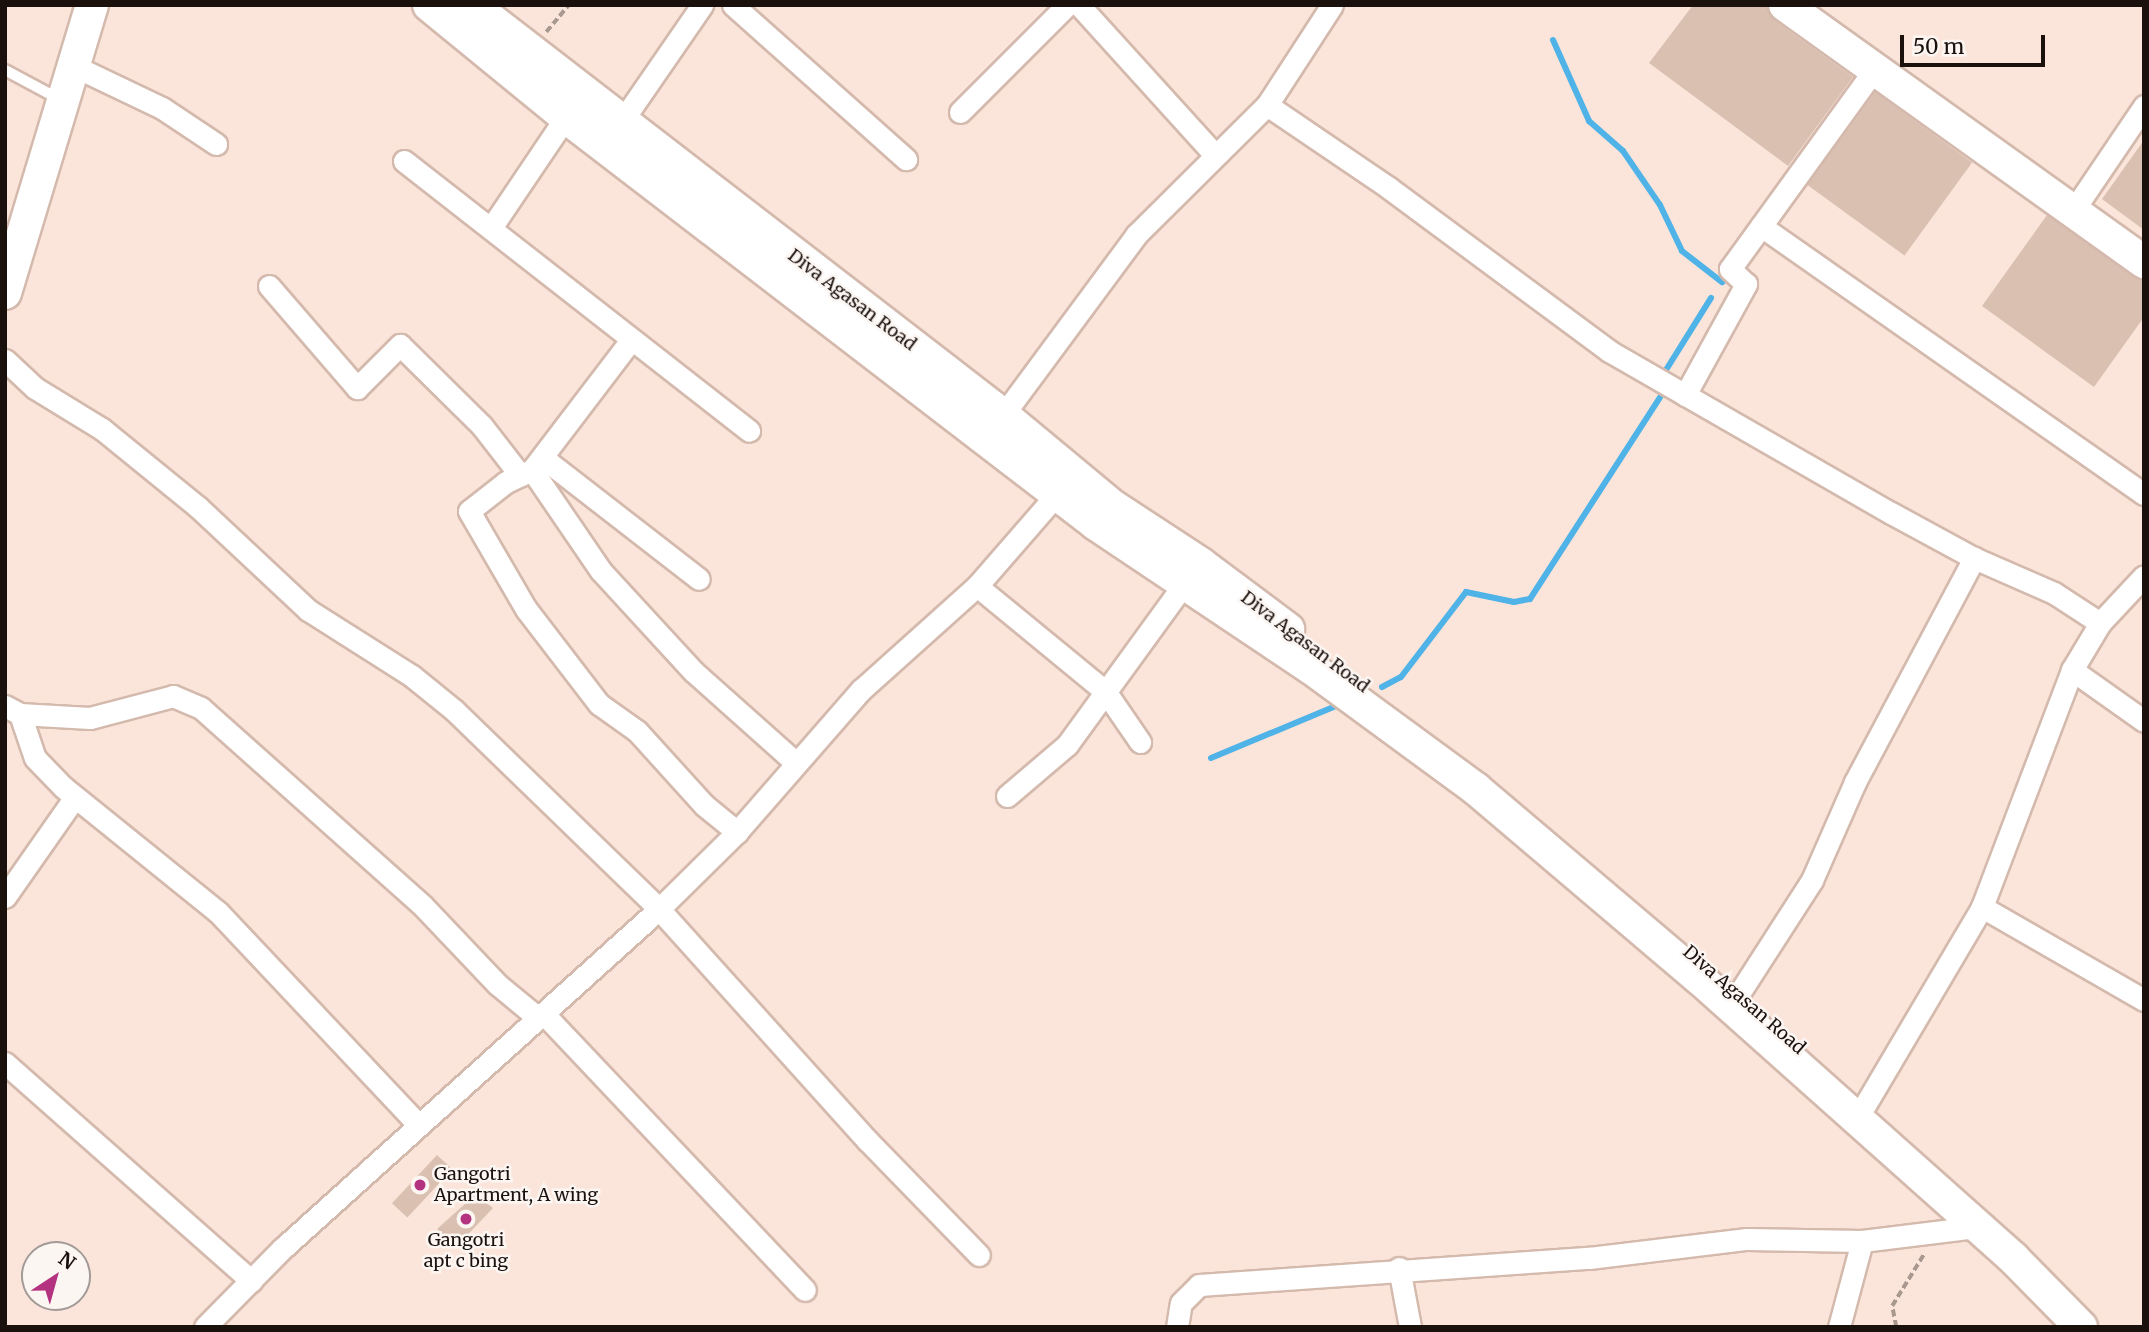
<!DOCTYPE html>
<html>
<head>
<meta charset="utf-8">
<style>
  body { margin:0 }
  #map { position:relative; width:2149px; height:1332px; overflow:hidden; background:#fbe5da; font-family:Merriweather,serif }
  div>[style] { position:absolute }
  [style*='--x'] { left:calc(var(--x)*1px); top:calc(var(--y)*1px); width:calc(var(--w)*1px); rotate:calc(var(--a)*1deg) }
  .stream>* { height:6px; margin:-3px; padding:0 3px; transform-origin:3px; border-radius:3px; background:#4fb3e8 }
  .building>* { inset:0; background:#d9c0b1; transform-origin:0 0 }
  .path>* { height:3.5px; margin-top:-1.75px; transform-origin:0; background:repeating-linear-gradient(90deg,#a9988f 0 7px,transparent 0 10.5px) }
  .roads { filter:drop-shadow(2px 0 #d4b9ad) drop-shadow(-2px 0 #d4b9ad) drop-shadow(0 2px #d4b9ad) drop-shadow(0 -2px #d4b9ad) }
  .lane>* { height:10px; margin:-5px; padding:0 5px; transform-origin:5px; border-radius:5px; background:#fff }
  .street>* { height:21px; margin:-10.5px; padding:0 10.5px; transform-origin:10.5px; border-radius:10.5px; background:#fff }
  .secondary>* { height:32px; margin:-16px; padding:0 16px; transform-origin:16px; border-radius:16px; background:#fff }
  .dots>* { width:19px; height:19px; translate:-50% -50%; box-sizing:border-box; border:4px solid #fcf6f3; border-radius:50% }
  span { translate:-50% -50%; white-space:nowrap; text-align:center; line-height:1.15; -webkit-text-stroke:5px #fcf6f3; paint-order:stroke }
  .street-label { font-size:18px; color:#1a110d }
  .poi-label { font-size:18px; color:#1a110d }
  .left { translate:0 -50%; text-align:left }
  .frame { position:absolute; inset:0; border:7px solid #1a110d; pointer-events:none }
  .north { position:absolute; left:21px; top:1241px; width:70px; height:70px; box-sizing:border-box; background:#fcf6f3; border:2px solid #a29a97; border-radius:50%; rotate:36deg; font-size:19px; font-weight:700; line-height:28px; text-align:center; color:#1a110d }
  .north::after { content:''; display:block; margin:auto; width:24px; height:32px; background:#b33380; clip-path:polygon(50% 0,100% 100%,50% 72%,0 100%) }
  .scale { position:absolute; left:1900px; top:35px; width:145px; height:32px; box-sizing:border-box; border:4px solid #1a110d; border-top:0; padding-left:9px; font-size:21px; line-height:24px; white-space:nowrap; color:#1a110d; -webkit-text-stroke:5px #fcf6f3; paint-order:stroke }
</style>
</head>
<body>
<div id="map">
  <div class="stream">
    <i style="--x:1553;--y:40;--w:89;--a:66"></i>
    <i style="--x:1589;--y:121;--w:45;--a:41.4"></i>
    <i style="--x:1623;--y:151;--w:65;--a:55.6"></i>
    <i style="--x:1660;--y:205;--w:51;--a:64.4"></i>
    <i style="--x:1682;--y:251;--w:51;--a:37.8"></i>
    <i style="--x:1666;--y:370;--w:85;--a:-58"></i>
    <i style="--x:1382;--y:687;--w:21;--a:-28"></i>
    <i style="--x:1401;--y:677;--w:107;--a:-52.6"></i>
    <i style="--x:1466;--y:592;--w:49;--a:11.8"></i>
    <i style="--x:1514;--y:602;--w:16;--a:-11"></i>
    <i style="--x:1530;--y:599;--w:240;--a:-57.2"></i>
    <i style="--x:1211;--y:758;--w:143;--a:-22.6"></i>
  </div>
  <div class="building">
    <i style="clip-path:polygon(1693px 5px,1767px 5px,1774px 20px,1853px 77px,1788px 166px,1649px 63px)"></i>
    <i style="left:1875px;top:92px;width:120px;height:115px;rotate:36deg"></i>
    <i style="clip-path:polygon(2144px 140px,2144px 230px,2102px 199px)"></i>
    <i style="clip-path:polygon(2047px 215px,2144px 280px,2144px 317px,2094px 387px,1982px 306px)"></i>
    <i style="left:437px;top:1155px;width:21px;height:66px;rotate:43deg"></i>
    <i style="clip-path:polygon(475px 1195px,493px 1208px,457px 1246px,437px 1229px)"></i>
  </div>
  <div class="path">
    <i style="--x:546;--y:32;--w:35;--a:-50"></i>
    <i style="--x:1896;--y:1327;--w:21;--a:-101"></i>
    <i style="--x:1892;--y:1306;--w:61;--a:-58.4"></i>
  </div>
  <div class="roads">
    <div class="lane">
      <i style="--x:5;--y:70;--w:64;--a:28.2"></i>
    </div>
    <div class="street">
      <i style="--x:733;--y:5;--w:232;--a:41.7"></i>
      <i style="--x:1079;--y:5;--w:201;--a:47.8"></i>
      <i style="--x:1332;--y:5;--w:119;--a:123"></i>
      <i style="--x:1267;--y:105;--w:148;--a:34.2"></i>
      <i style="--x:1389;--y:188;--w:274;--a:36.5"></i>
      <i style="--x:1609;--y:351;--w:325;--a:29.9"></i>
      <i style="--x:1891;--y:513;--w:94;--a:28.5"></i>
      <i style="--x:1974;--y:558;--w:87;--a:23.6"></i>
      <i style="--x:2054;--y:593;--w:55;--a:33.1"></i>
      <i style="--x:74;--y:66;--w:98;--a:25.5"></i>
      <i style="--x:162;--y:108;--w:65;--a:33.7"></i>
      <i style="--x:960;--y:112;--w:151;--a:-45"></i>
      <i style="--x:620;--y:124;--w:145;--a:-55.4"></i>
      <i style="--x:404;--y:161;--w:438;--a:38"></i>
      <i style="--x:2073;--y:211;--w:127;--a:-55.9"></i>
      <i style="--x:1761;--y:226;--w:467;--a:35"></i>
      <i style="--x:491;--y:228;--w:134;--a:-56"></i>
      <i style="--x:269;--y:286;--w:135;--a:49.2"></i>
      <i style="--x:357;--y:388;--w:61;--a:-45"></i>
      <i style="--x:400;--y:345;--w:115;--a:44.6"></i>
      <i style="--x:482;--y:426;--w:62;--a:52.2"></i>
      <i style="--x:631;--y:340;--w:163;--a:127.3"></i>
      <i style="--x:532;--y:470;--w:29;--a:155"></i>
      <i style="--x:506;--y:482;--w:47;--a:141.9"></i>
      <i style="--x:469;--y:511;--w:113;--a:59.8"></i>
      <i style="--x:526;--y:609;--w:120;--a:52.5"></i>
      <i style="--x:599;--y:704;--w:47;--a:35.4"></i>
      <i style="--x:637;--y:731;--w:100;--a:47.8"></i>
      <i style="--x:704;--y:805;--w:43;--a:39.3"></i>
      <i style="--x:5;--y:360;--w:41;--a:43"></i>
      <i style="--x:35;--y:388;--w:79;--a:31.5"></i>
      <i style="--x:102;--y:429;--w:124;--a:39.1"></i>
      <i style="--x:198;--y:507;--w:151;--a:43.1"></i>
      <i style="--x:308;--y:610;--w:123;--a:32.4"></i>
      <i style="--x:412;--y:676;--w:55;--a:39.1"></i>
      <i style="--x:455;--y:711;--w:284;--a:44.1"></i>
      <i style="--x:659;--y:909;--w:312;--a:48"></i>
      <i style="--x:868;--y:1141;--w:159;--a:45.8"></i>
      <i style="--x:1685;--y:395;--w:127;--a:-61.2"></i>
      <i style="--x:1746;--y:284;--w:22;--a:-137"></i>
      <i style="--x:1730;--y:269;--w:247;--a:-54.1"></i>
      <i style="--x:1003;--y:415;--w:224;--a:-53.5"></i>
      <i style="--x:1136;--y:235;--w:185;--a:-44.8"></i>
      <i style="--x:543;--y:458;--w:197;--a:37.8"></i>
      <i style="--x:532;--y:470;--w:122;--a:55.7"></i>
      <i style="--x:601;--y:571;--w:137;--a:47.4"></i>
      <i style="--x:694;--y:672;--w:135;--a:41.7"></i>
      <i style="--x:977;--y:586;--w:166;--a:39.4"></i>
      <i style="--x:1105;--y:691;--w:62;--a:55.5"></i>
      <i style="--x:2072;--y:670;--w:88;--a:35.3"></i>
      <i style="--x:5;--y:706;--w:17;--a:28"></i>
      <i style="--x:20;--y:714;--w:46;--a:71.2"></i>
      <i style="--x:35;--y:758;--w:40;--a:46"></i>
      <i style="--x:63;--y:787;--w:199;--a:38.9"></i>
      <i style="--x:218;--y:912;--w:293;--a:46.7"></i>
      <i style="--x:20;--y:714;--w:70;--a:3.3"></i>
      <i style="--x:90;--y:718;--w:86;--a:-14.8"></i>
      <i style="--x:173;--y:696;--w:30;--a:23"></i>
      <i style="--x:201;--y:708;--w:297;--a:41.7"></i>
      <i style="--x:423;--y:906;--w:108;--a:46.5"></i>
      <i style="--x:497;--y:984;--w:52;--a:39.5"></i>
      <i style="--x:1007;--y:796;--w:79;--a:-40.4"></i>
      <i style="--x:1067;--y:745;--w:213;--a:-54"></i>
      <i style="--x:5;--y:897;--w:122;--a:-55"></i>
      <i style="--x:1982;--y:907;--w:187;--a:29.9"></i>
      <i style="--x:1738;--y:995;--w:137;--a:-57.2"></i>
      <i style="--x:1812;--y:880;--w:107;--a:-66.3"></i>
      <i style="--x:1855;--y:782;--w:254;--a:-62"></i>
      <i style="--x:543;--y:1013;--w:381;--a:46.6"></i>
      <i style="--x:5;--y:1063;--w:329;--a:41.5"></i>
      <i style="--x:1865;--y:1105;--w:230;--a:-59.4"></i>
      <i style="--x:1982;--y:907;--w:254;--a:-69.2"></i>
      <i style="--x:2072;--y:670;--w:55;--a:-59.2"></i>
      <i style="--x:2100;--y:623;--w:64;--a:-46.9"></i>
      <i style="--x:1399;--y:1268;--w:60;--a:79.4"></i>
      <i style="--x:205;--y:1327;--w:111;--a:-45.4"></i>
      <i style="--x:283;--y:1248;--w:506;--a:-42.04"></i>
      <i style="--x:659;--y:909;--w:110;--a:-44.6"></i>
      <i style="--x:737;--y:832;--w:189;--a:-48.9"></i>
      <i style="--x:861;--y:690;--w:156;--a:-41.9"></i>
      <i style="--x:977;--y:586;--w:133;--a:-49"></i>
      <i style="--x:1177;--y:1327;--w:24;--a:-81"></i>
      <i style="--x:1181;--y:1303;--w:25;--a:-45"></i>
      <i style="--x:1199;--y:1285;--w:391;--a:-4"></i>
      <i style="--x:1589;--y:1258;--w:159;--a:-6.9"></i>
      <i style="--x:1747;--y:1239;--w:115;--a:1"></i>
      <i style="--x:1862;--y:1241;--w:123;--a:-7"></i>
      <i style="--x:1839;--y:1327;--w:89;--a:-75"></i>
    </div>
    <div class="secondary">
      <i style="--x:429;--y:5;--w:177;--a:39.3"></i>
      <i style="--x:566;--y:117;--w:668;--a:37.52"></i>
      <i style="--x:1096;--y:524;--w:257;--a:33.8"></i>
      <i style="--x:1310;--y:667;--w:206;--a:36.3"></i>
      <i style="--x:1476;--y:789;--w:292;--a:40.3"></i>
      <i style="--x:1699;--y:978;--w:421;--a:41.7"></i>
      <i style="--x:2013;--y:1258;--w:97;--a:45.4"></i>
      <i style="--x:472;--y:5;--w:671;--a:37.67"></i>
      <i style="--x:1003;--y:415;--w:144;--a:39.7"></i>
      <i style="--x:1114;--y:507;--w:104;--a:33.2"></i>
      <i style="--x:1201;--y:564;--w:109;--a:36.8"></i>
      <i style="--x:1785;--y:5;--w:442;--a:35.6"></i>
      <i style="--x:5;--y:293;--w:301;--a:-73.2"></i>
    </div>
  </div>
  <div class="dots">
    <i style="left:420px;top:1185px;background:#b33380"></i>
    <i style="left:466px;top:1219px;background:#b33380"></i>
  </div>
  <div class="street-label">
    <span style="left:852px;top:300px;rotate:37deg">Diva Agasan Road</span>
    <span style="left:1305px;top:642px;rotate:37deg">Diva Agasan Road</span>
    <span style="left:1744px;top:1000px;rotate:41deg">Diva Agasan Road</span>
  </div>
  <div class="poi-label">
    <span class="left" style="left:434px;top:1185px">Gangotri<br>Apartment, A wing</span>
    <span style="left:466px;top:1251px">Gangotri<br>apt c bing</span>
  </div>
  <div class="frame"></div>
  <div class="north">N</div>
  <div class="scale">50 m</div>
</div>
</body>
</html>
